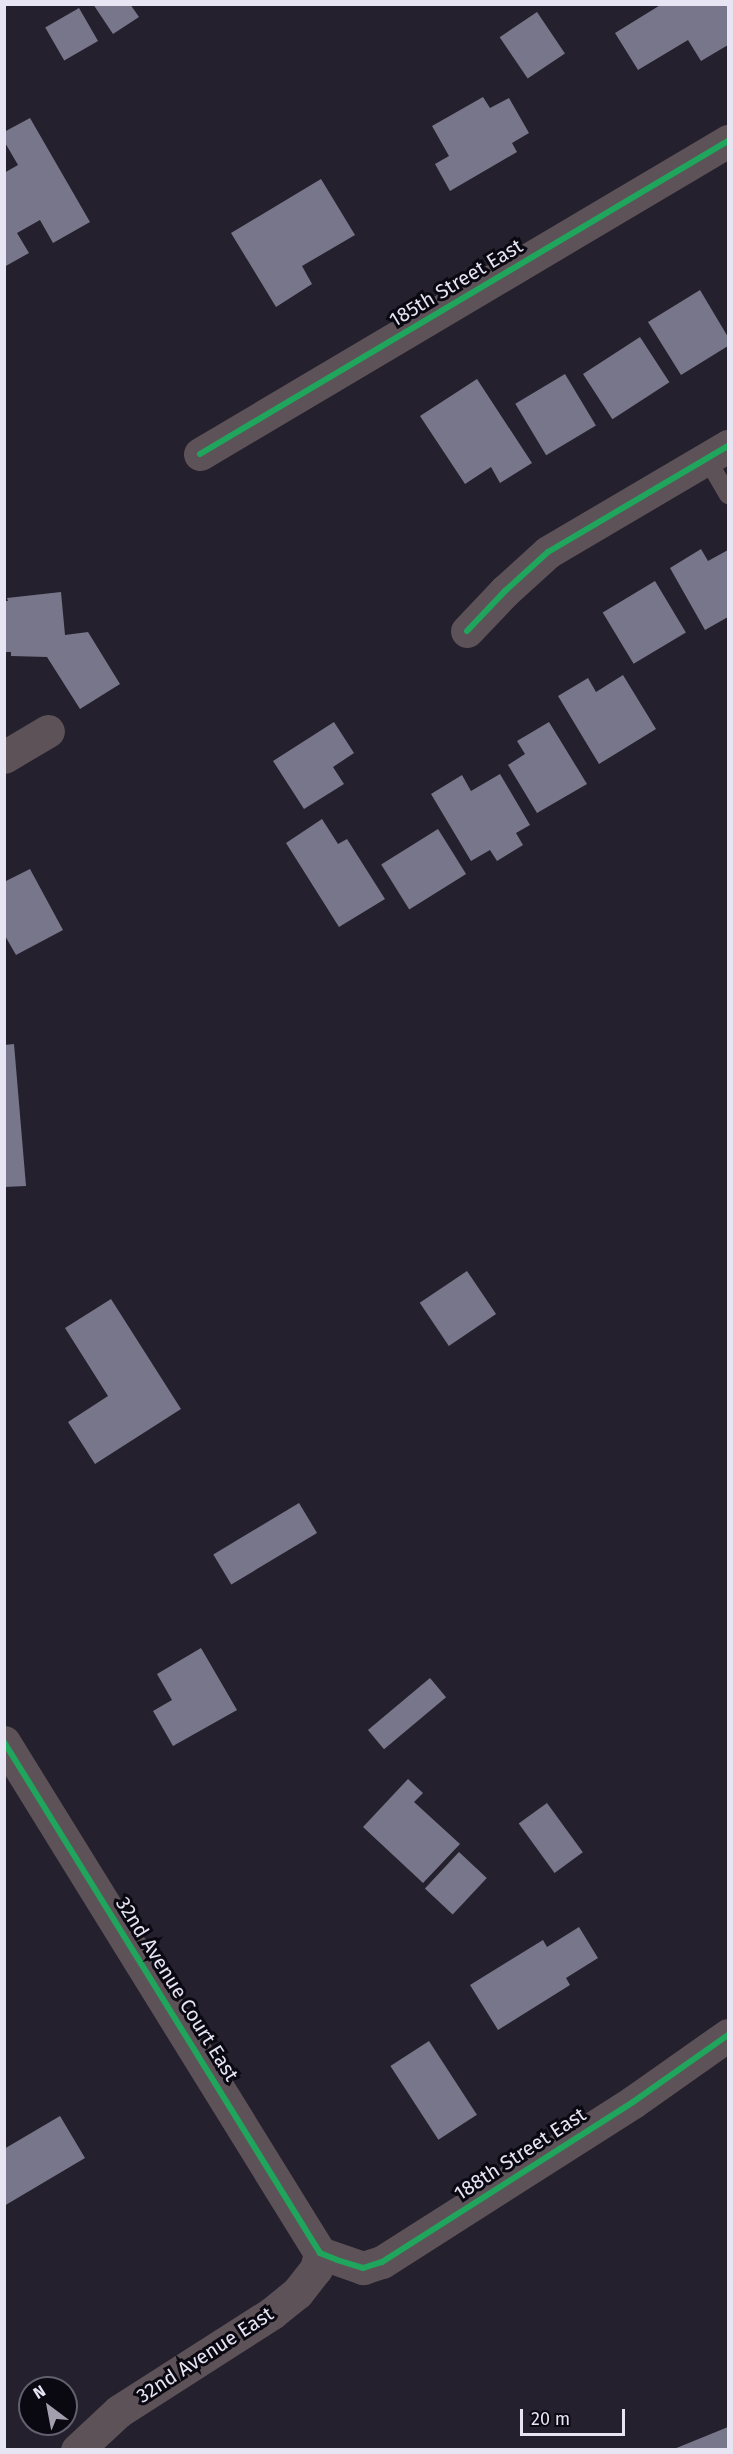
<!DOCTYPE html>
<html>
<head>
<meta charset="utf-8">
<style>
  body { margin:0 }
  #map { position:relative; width:733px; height:2454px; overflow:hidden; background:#24202d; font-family:"Fira Sans",sans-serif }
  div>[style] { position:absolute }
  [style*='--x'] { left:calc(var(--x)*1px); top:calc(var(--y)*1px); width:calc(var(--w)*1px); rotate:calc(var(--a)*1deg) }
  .building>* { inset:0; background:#78768a; transform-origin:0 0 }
  .lane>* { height:18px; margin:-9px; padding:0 9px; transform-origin:9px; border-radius:9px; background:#5d5257 }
  .street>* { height:33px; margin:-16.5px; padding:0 16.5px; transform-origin:16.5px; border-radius:16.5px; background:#5d5257 }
  .cycleway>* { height:6px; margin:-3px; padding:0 3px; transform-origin:3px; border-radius:3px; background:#20a55d }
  span { translate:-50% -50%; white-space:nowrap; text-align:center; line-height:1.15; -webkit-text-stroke:6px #0a0811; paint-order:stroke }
  .street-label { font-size:20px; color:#e7e4f4 }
  .frame { position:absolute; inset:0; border:6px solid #e7e4f4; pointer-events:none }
  .north { position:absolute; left:18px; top:2376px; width:60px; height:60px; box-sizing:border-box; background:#0a0811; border:2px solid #62606c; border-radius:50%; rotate:328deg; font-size:16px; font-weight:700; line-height:24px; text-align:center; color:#e7e4f4 }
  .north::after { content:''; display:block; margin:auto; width:21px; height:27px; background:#a39fae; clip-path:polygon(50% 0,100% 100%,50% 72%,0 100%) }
  .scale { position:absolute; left:520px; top:2409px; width:105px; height:27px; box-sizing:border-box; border:3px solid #e7e4f4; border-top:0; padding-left:8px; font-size:18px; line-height:21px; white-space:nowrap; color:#e7e4f4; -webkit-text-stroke:4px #0a0811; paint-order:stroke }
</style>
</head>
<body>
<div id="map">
  <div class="building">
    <i style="clip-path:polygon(93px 4px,130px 4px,139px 17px,113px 34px)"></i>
    <i style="clip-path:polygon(662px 4px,728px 4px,728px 45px,701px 61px,688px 40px,638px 70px,615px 33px)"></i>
    <i style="left:79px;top:8px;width:38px;height:39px;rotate:60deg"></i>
    <i style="left:537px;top:12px;width:50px;height:45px;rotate:56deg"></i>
    <i style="clip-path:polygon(483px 97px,490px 108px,509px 98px,529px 133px,512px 143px,517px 152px,450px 191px,435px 164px,449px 156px,432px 126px)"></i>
    <i style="clip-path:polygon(30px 118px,90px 222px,53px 243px,40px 220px,17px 233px,29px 253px,4px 267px,4px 173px,18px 165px,4px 141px,4px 132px)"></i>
    <i style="clip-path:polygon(321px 179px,355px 235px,302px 266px,312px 284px,276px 307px,231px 233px)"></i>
    <i style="clip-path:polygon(700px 290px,728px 337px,728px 346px,681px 375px,648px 322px)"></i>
    <i style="left:640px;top:337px;width:54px;height:68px;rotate:57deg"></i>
    <i style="left:565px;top:374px;width:60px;height:58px;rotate:59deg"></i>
    <i style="clip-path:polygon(477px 379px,532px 463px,500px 483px,491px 467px,465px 484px,420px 416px)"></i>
    <i style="clip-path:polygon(701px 549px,708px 561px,728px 550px,728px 617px,705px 630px,670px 568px)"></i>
    <i style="left:655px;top:581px;width:60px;height:61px;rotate:59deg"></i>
    <i style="clip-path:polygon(61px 592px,65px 635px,88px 632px,120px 684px,80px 709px,47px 657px,11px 656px,11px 652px,4px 652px,4px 601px,8px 601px,7px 598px)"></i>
    <i style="clip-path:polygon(623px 675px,656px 729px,599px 764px,558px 696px,588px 678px,596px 692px)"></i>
    <i style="clip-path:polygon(334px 722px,354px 753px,333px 767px,344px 784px,304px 809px,273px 761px)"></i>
    <i style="clip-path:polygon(549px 722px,587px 784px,537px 813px,508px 765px,525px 754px,517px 741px)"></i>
    <i style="clip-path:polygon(500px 774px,530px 825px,516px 833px,523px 845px,497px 861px,490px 850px,471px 861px,431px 794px,462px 775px,471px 791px)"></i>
    <i style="clip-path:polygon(322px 819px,338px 844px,347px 839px,385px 899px,339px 927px,286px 843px)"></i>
    <i style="left:438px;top:829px;width:53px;height:67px;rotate:58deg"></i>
    <i style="clip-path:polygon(30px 869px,63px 930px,16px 955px,4px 934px,4px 882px)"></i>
    <i style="clip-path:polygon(14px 1044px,26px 1186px,4px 1187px,4px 1045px)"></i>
    <i style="left:467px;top:1271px;width:52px;height:57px;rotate:56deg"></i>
    <i style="clip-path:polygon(111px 1299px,181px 1409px,95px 1464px,68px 1422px,108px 1396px,65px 1328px)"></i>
    <i style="left:299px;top:1503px;width:35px;height:100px;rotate:59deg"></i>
    <i style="clip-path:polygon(201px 1648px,237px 1710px,173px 1746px,153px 1711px,172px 1700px,157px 1674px)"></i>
    <i style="left:430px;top:1678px;width:25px;height:81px;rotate:50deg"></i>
    <i style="clip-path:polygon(408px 1779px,423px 1793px,414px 1802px,460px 1844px,423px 1883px,363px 1827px)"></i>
    <i style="left:547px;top:1803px;width:61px;height:35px;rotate:54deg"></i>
    <i style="left:459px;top:1852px;width:38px;height:50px;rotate:43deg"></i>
    <i style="clip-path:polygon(579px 1927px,598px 1958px,566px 1978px,570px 1985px,498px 2030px,470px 1985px,543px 1940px,547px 1947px)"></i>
    <i style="left:429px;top:2041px;width:88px;height:46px;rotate:57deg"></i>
    <i style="clip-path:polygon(60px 2116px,85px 2158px,4px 2206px,4px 2149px)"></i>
    <i style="clip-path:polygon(728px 2427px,728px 2450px,674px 2450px,674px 2449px)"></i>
  </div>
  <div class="lane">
    <i style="--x:707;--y:459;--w:42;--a:59.7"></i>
  </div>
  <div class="street">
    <i style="--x:200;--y:454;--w:614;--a:-30.66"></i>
    <i style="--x:467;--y:631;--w:55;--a:-46.5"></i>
    <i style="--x:505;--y:591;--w:58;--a:-42.2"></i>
    <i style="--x:548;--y:552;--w:209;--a:-30.5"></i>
    <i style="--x:4;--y:757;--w:51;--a:-30.6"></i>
    <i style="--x:4;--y:1742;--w:601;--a:58.27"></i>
    <i style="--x:320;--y:2253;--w:46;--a:19.2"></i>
    <i style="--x:363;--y:2268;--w:20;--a:-18"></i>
    <i style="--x:382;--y:2262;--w:298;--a:-32.5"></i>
    <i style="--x:633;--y:2102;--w:116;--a:-35.2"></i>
    <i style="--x:77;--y:2450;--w:57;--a:-42.9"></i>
    <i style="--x:119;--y:2411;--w:182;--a:-32.6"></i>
    <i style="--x:272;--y:2313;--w:32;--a:-39"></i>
    <i style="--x:297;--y:2293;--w:31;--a:-52"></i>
    <i style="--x:316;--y:2269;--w:16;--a:-76"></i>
  </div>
  <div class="cycleway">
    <i style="--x:200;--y:454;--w:614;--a:-30.66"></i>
    <i style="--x:467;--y:631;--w:55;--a:-46.5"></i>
    <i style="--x:505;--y:591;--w:58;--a:-42.2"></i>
    <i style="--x:548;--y:552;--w:209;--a:-30.5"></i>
    <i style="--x:4;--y:1742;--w:601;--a:58.27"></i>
    <i style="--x:320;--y:2253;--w:18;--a:22"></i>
    <i style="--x:337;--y:2260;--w:27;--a:17"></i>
    <i style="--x:363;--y:2268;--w:20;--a:-18"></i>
    <i style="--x:382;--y:2262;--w:298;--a:-32.5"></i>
    <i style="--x:633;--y:2102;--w:116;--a:-35.2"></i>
  </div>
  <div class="street-label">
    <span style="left:456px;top:283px;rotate:-31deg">185th Street East</span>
    <span style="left:177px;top:1989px;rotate:58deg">32nd Avenue Court East</span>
    <span style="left:520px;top:2154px;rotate:-33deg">188th Street East</span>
    <span style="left:205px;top:2355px;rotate:-33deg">32nd Avenue East</span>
  </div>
  <div class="frame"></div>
  <div class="north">N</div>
  <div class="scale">20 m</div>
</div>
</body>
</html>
